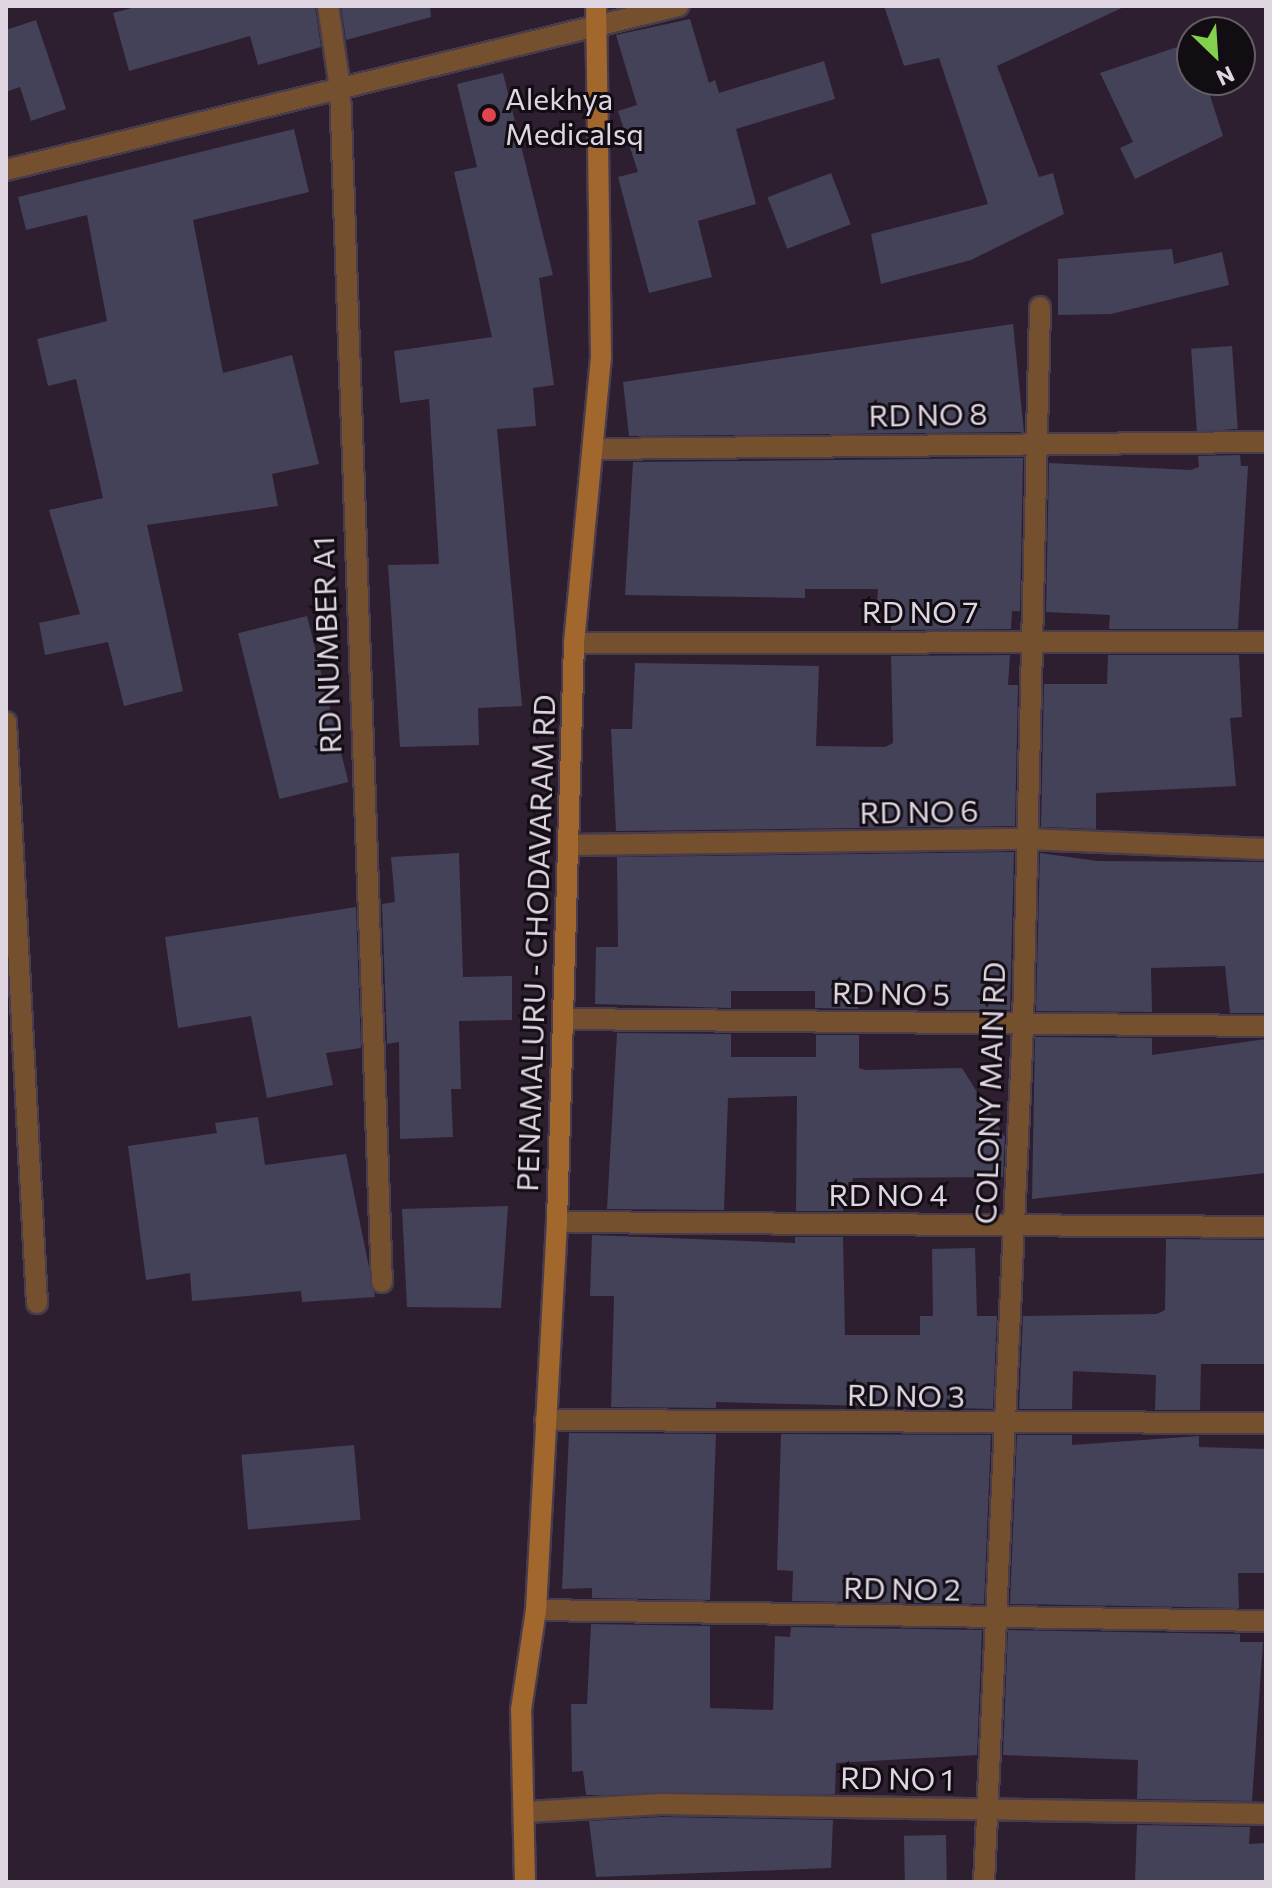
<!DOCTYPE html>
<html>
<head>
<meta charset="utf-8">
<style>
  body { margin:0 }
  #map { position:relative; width:1272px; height:1888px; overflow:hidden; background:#2d1f30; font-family:Commissioner,sans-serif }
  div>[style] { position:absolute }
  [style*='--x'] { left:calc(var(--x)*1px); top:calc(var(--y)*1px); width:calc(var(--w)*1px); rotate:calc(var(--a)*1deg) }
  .building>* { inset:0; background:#434259; transform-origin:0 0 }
  .roads { filter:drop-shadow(2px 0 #493c4c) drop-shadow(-2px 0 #493c4c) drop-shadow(0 2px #493c4c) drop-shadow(0 -2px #493c4c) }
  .street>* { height:20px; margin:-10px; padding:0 10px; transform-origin:10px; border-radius:10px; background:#75502e }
  .secondary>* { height:20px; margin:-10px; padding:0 10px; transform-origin:10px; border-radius:10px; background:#a2672c }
  .dots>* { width:22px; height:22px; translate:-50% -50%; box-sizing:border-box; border:4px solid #120c13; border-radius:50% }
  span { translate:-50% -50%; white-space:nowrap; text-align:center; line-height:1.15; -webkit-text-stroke:6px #120c13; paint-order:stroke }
  .poi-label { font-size:30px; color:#dfd6e2 }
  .left { translate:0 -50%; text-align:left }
  .street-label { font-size:30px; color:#dfd6e2 }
  .frame { position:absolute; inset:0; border:8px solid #dfd6e2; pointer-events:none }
  .north { position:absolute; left:1176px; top:16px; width:80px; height:80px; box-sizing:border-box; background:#120c13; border:2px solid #645d66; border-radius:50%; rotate:155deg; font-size:22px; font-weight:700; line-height:32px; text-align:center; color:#dfd6e2 }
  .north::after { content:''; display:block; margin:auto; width:28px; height:36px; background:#84d04d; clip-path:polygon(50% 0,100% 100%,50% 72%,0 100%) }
</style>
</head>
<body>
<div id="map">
  <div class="building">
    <i style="clip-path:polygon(139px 6px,315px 6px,321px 47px,258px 65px,250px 36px,129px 71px,113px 13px)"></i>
    <i style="clip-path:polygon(341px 6px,430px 6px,431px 17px,346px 40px)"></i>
    <i style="clip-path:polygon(884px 6px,1126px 6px,997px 66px,1039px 177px,1053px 173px,1064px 214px,971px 260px,881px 284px,871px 234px,988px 204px,939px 58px,904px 66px)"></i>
    <i style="clip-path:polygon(690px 19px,709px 83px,715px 80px,719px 93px,824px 61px,835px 99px,736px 129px,756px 204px,698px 221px,712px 277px,649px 293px,618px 177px,638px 172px,618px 111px,637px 105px,616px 35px)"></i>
    <i style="clip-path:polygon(36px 20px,66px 109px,31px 121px,20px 87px,6px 92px,6px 30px)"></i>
    <i style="clip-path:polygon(1192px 42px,1192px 80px,1205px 80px,1223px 136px,1135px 179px,1120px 148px,1133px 142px,1100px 73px)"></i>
    <i style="clip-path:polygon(503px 73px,553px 275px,539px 278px,554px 385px,533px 388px,536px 426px,497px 429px,522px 706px,478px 708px,479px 745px,400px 747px,388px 565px,439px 564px,429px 399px,400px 403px,394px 351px,492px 337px,454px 172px,477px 167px,457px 84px)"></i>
    <i style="clip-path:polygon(294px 129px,309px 192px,193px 220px,223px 373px,292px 355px,319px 464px,272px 474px,278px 506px,147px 525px,183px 691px,124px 706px,108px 642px,45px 655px,39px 623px,80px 614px,49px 510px,103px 498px,76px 379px,48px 386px,37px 339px,107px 321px,87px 215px,26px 230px,18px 197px)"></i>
    <i style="left:831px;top:173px;width:55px;height:68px;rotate:69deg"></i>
    <i style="clip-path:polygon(1172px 249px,1174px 264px,1222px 252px,1229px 285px,1111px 314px,1058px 315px,1058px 259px)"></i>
    <i style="clip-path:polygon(1013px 324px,1024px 432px,629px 436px,623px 382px)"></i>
    <i style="left:1232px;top:346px;width:83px;height:41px;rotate:86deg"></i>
    <i style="clip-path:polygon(1240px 455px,1241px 466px,1248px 466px,1238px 629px,1109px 629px,1110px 615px,1046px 612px,1049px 463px,1191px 470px,1199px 467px,1198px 456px)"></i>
    <i style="clip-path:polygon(1023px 458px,1020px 611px,1012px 611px,1011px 629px,891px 630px,890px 603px,877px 603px,878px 589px,805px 589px,805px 598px,625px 595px,633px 462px)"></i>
    <i style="left:307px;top:616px;width:171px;height:71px;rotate:76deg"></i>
    <i style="clip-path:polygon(1010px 655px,1008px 685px,1018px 685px,1015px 826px,616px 831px,611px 729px,632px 729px,635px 663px,819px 666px,816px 746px,885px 747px,893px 743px,891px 656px)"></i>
    <i style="clip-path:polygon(1108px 655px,1239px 655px,1242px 717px,1230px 718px,1236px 786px,1096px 793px,1096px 829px,1041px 827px,1044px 684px,1107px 684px)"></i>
    <i style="clip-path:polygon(1014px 852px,1010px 1010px,946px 1010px,945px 990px,858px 992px,858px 1009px,815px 1008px,815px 991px,731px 991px,731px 1008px,595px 1004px,596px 947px,618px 947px,617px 857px)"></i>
    <i style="clip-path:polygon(459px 853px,463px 977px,512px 976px,512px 1020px,459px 1021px,461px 1089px,451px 1089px,453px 1137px,400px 1139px,399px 1042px,387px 1044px,382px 904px,395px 902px,391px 857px)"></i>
    <i style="clip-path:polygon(1040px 853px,1097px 861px,1266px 862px,1266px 1013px,1230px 1013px,1225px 966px,1151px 968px,1152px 1012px,1036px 1011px)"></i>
    <i style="clip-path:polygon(356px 907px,361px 1048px,326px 1053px,333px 1085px,267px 1098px,251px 1016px,178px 1028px,165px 937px)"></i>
    <i style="clip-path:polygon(617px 1033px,731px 1034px,731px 1057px,816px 1057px,816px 1035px,859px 1035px,859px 1068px,866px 1070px,962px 1068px,1005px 1137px,1003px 1177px,853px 1178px,843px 1211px,796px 1211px,797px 1096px,728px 1098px,724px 1210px,607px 1209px)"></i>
    <i style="clip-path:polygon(1035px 1037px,1152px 1038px,1152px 1055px,1266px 1039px,1266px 1173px,1032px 1199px)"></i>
    <i style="clip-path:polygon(258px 1117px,265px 1165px,346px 1154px,375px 1297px,302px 1302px,301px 1291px,192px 1301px,190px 1273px,146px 1280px,128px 1146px,217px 1133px,215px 1123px)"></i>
    <i style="clip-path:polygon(508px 1206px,501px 1308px,407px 1307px,402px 1209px)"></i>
    <i style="clip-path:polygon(592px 1235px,795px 1243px,795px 1237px,843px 1237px,845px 1335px,920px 1335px,920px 1316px,933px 1316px,932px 1249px,975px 1248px,977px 1316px,997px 1316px,993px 1409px,716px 1402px,716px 1408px,611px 1407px,614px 1296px,590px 1296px)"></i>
    <i style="clip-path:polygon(1166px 1239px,1266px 1240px,1266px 1364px,1201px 1364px,1200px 1410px,1155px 1410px,1156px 1375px,1073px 1371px,1072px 1409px,1019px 1409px,1023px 1316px,1157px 1314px,1165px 1310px)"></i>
    <i style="clip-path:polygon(569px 1433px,716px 1434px,710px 1600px,592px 1598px,592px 1588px,562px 1589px)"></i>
    <i style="clip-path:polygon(781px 1434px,991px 1435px,984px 1604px,792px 1601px,793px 1571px,777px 1570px)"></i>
    <i style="clip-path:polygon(1017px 1435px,1072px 1435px,1072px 1445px,1199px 1436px,1199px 1447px,1266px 1449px,1266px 1573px,1238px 1573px,1239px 1608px,1010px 1604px)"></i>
    <i style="left:354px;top:1445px;width:75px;height:113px;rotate:85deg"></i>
    <i style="clip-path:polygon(591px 1624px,710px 1626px,710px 1708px,773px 1710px,775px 1636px,790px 1637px,791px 1627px,982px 1630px,977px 1755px,836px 1763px,835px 1794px,586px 1795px,583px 1771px,572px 1772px,571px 1704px,587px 1704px)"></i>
    <i style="clip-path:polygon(1008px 1630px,1240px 1634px,1240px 1642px,1263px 1642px,1252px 1801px,1137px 1799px,1138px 1760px,1003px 1755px)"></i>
    <i style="clip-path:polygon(661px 1817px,833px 1820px,831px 1868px,596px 1877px,589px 1821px)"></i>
    <i style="clip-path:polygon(1137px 1825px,1250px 1827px,1249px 1844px,1266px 1843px,1266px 1882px,1135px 1882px)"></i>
    <i style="left:946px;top:1835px;width:45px;height:42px;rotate:89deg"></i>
  </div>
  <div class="roads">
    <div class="street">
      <i style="--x:328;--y:6;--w:83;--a:81.7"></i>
      <i style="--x:340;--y:88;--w:1195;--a:87.99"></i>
      <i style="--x:6;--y:170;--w:692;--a:-13.71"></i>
      <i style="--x:594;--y:449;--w:670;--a:-0.6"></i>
      <i style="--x:574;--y:643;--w:692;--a:-0.08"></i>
      <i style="--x:6;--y:722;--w:582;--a:86.95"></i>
      <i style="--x:572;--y:845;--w:455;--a:-0.8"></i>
      <i style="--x:1027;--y:839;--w:239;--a:2.4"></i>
      <i style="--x:564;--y:1019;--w:702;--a:0.57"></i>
      <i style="--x:557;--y:1222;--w:709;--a:0.4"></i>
      <i style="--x:545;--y:1420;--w:721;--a:0.24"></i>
      <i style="--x:536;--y:1610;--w:730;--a:0.86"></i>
      <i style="--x:527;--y:1812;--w:134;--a:-3.4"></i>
      <i style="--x:661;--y:1804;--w:605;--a:0.95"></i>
      <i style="--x:984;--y:1882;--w:858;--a:-87.39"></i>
      <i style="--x:1023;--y:1025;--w:718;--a:-88.64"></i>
    </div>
    <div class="secondary">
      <i style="--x:525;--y:1882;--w:172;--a:-91.3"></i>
      <i style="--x:521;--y:1710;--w:101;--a:-81.5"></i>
      <i style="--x:536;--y:1610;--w:389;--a:-86.9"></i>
      <i style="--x:557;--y:1222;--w:579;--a:-88.32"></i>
      <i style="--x:574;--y:643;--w:287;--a:-84.6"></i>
      <i style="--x:601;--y:357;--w:351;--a:-90.8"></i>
    </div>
  </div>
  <div class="dots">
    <i style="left:489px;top:115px;background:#e0444e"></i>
  </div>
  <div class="poi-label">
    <span class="left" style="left:505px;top:115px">Alekhya<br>Medicalsq</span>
  </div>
  <div class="street-label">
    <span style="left:928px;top:414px;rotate:-1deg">RD NO 8</span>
    <span style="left:920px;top:611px">RD NO 7</span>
    <span style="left:326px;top:645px;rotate:-92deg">RD NUMBER A1</span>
    <span style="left:919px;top:811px;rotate:-1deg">RD NO 6</span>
    <span style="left:535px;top:943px;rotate:-88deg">PENAMALURU - CHODAVARAM RD</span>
    <span style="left:891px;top:993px;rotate:1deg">RD NO 5</span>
    <span style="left:989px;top:1093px;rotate:-88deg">COLONY MAIN RD</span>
    <span style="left:888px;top:1194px">RD NO 4</span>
    <span style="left:906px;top:1395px;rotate:1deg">RD NO 3</span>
    <span style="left:902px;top:1588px;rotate:1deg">RD NO 2</span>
    <span style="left:897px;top:1778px;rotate:1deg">RD NO 1</span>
  </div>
  <div class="frame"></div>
  <div class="north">N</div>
</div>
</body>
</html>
